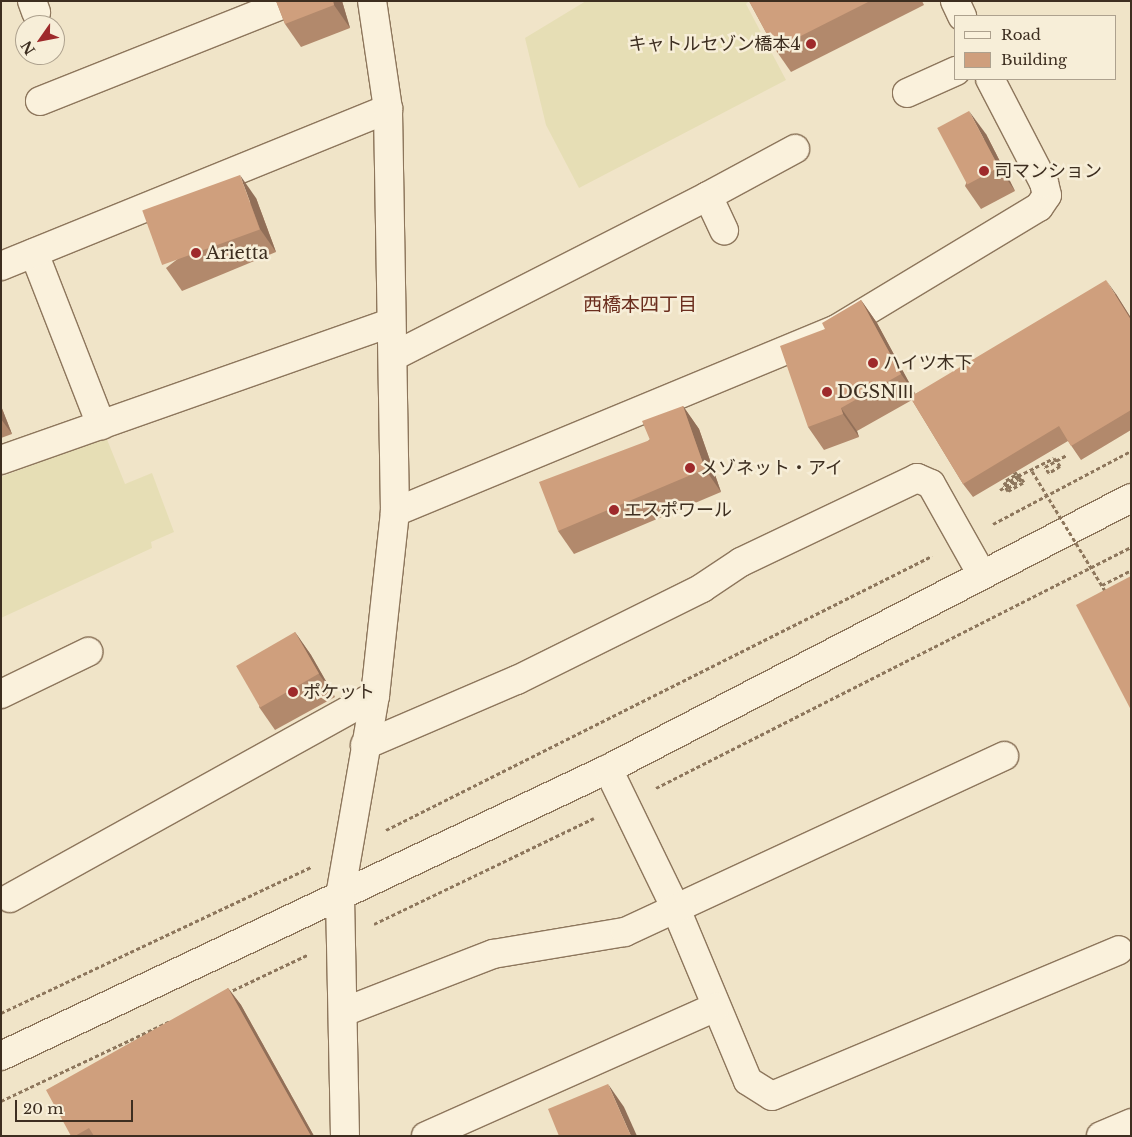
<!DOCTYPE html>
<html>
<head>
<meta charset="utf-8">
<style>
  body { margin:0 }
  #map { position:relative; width:1132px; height:1137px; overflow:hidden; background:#f0e4c8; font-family:"Libre Baskerville","Noto Sans JP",serif }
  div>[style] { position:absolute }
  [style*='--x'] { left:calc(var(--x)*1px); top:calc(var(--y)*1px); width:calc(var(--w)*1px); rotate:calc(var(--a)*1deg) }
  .farmland>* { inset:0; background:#e6deb5 }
  .path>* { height:3px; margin-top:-1.5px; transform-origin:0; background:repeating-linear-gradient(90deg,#8d765c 0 4px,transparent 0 6.5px) }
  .roads { filter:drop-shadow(1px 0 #8d765c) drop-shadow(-1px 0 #8d765c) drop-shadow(0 1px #8d765c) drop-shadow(0 -1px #8d765c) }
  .minor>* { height:28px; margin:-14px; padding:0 14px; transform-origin:14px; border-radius:14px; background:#faf1dc }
  .path-bridge>* { height:3px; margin-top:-1.5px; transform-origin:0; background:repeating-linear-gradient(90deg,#8d765c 0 4px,transparent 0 6.5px) }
  .wall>* { inset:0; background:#b2896c }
  .shaded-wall>* { inset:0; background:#916f58 }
  .building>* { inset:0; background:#cf9f7d; transform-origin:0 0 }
  .dots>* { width:14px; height:14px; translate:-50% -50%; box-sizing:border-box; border:2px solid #f7eed8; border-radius:50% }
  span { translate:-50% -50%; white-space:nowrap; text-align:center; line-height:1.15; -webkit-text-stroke:5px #f7eed8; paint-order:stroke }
  .poi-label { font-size:18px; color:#3d2e20 }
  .right { translate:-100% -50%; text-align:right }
  .left { translate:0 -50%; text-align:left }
  .neighbourhood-label { font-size:19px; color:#6b2e1e }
  .frame { position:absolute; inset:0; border:2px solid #3d2e20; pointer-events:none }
  .legend { position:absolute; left:954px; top:15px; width:162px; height:65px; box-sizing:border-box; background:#f7eed8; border:1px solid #ada18e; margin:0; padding:6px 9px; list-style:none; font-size:15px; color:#3d2e20 }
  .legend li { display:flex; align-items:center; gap:10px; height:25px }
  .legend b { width:25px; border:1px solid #ada18e }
  .north { position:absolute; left:15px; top:15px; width:50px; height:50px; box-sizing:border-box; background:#f7eed8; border:1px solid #ada18e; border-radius:50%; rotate:237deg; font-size:14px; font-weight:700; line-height:20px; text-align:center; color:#3d2e20 }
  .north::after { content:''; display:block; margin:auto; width:18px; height:22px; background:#9e2a2b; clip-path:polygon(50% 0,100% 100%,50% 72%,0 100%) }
  .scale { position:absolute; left:15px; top:1100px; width:118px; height:22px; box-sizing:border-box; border:2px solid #3d2e20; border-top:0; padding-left:6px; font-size:15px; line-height:18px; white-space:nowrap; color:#3d2e20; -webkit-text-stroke:4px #f7eed8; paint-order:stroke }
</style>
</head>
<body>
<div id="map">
  <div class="farmland">
    <i style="clip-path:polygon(586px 1px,749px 1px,746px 4px,786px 80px,579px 188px,546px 125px,525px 38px)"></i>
    <i style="clip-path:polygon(106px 437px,125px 484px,152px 473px,174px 532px,151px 542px,152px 548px,1px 618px,1px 477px)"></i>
  </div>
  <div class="path">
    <i style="--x:1060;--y:466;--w:13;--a:148"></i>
    <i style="--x:1049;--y:473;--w:7;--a:-124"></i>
    <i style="--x:1045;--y:467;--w:25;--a:-29"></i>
    <i style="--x:1000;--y:490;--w:21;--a:-31"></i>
    <i style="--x:1018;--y:479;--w:5;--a:-127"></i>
    <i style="--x:1015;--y:475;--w:13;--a:148"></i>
    <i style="--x:1004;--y:482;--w:7;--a:56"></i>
    <i style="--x:1008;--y:488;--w:15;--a:-32"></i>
    <i style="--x:1021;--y:480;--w:5;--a:-127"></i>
    <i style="--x:1018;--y:476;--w:40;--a:-26.6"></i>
    <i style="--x:1008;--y:491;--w:18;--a:-29"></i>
    <i style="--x:1024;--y:482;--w:12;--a:-125"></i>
    <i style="--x:1017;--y:472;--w:4;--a:146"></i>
    <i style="--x:993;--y:524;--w:156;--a:-27.9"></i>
    <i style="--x:1102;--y:585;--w:33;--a:-27"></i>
    <i style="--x:656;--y:788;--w:533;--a:-26.9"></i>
    <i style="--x:386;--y:830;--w:611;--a:-26.65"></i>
    <i style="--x:374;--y:924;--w:244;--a:-25.7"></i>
    <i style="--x:227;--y:993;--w:89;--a:-25.4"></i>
    <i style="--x:1;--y:1013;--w:343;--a:-25.2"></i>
    <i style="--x:1;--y:1101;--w:187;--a:-25.3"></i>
  </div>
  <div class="roads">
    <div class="minor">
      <i style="--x:32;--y:1;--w:12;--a:70"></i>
      <i style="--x:955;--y:1;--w:17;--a:65"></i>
      <i style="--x:907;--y:93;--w:54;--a:-24.2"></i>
      <i style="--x:40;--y:101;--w:270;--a:-21.7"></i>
      <i style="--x:708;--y:196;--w:99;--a:-28.4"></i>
      <i style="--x:34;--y:253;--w:185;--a:68.7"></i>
      <i style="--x:1;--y:266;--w:418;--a:-22.1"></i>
      <i style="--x:394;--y:356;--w:352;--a:-27"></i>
      <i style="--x:708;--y:196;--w:38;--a:65"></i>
      <i style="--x:1;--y:460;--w:413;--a:-19.4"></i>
      <i style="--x:395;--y:512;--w:476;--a:-22.5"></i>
      <i style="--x:835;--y:330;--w:238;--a:-31.1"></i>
      <i style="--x:1039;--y:207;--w:14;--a:-56"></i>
      <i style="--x:1047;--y:195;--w:12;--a:-104"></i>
      <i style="--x:1044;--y:183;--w:117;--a:-117.4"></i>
      <i style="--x:1;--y:694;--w:97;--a:-25.8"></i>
      <i style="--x:365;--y:745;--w:165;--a:-23.2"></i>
      <i style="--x:517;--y:680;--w:207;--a:-26.4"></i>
      <i style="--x:702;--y:588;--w:47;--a:-33.7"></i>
      <i style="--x:741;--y:562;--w:195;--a:-25.5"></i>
      <i style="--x:917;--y:478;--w:15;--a:23"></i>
      <i style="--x:931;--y:484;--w:104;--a:60.7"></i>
      <i style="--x:608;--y:769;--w:156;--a:64.1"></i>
      <i style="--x:676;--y:909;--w:186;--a:67.3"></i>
      <i style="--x:748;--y:1081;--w:28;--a:32"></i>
      <i style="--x:772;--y:1096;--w:376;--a:-22.8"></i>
      <i style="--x:10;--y:898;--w:417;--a:-29"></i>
      <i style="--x:346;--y:1011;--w:158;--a:-21.2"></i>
      <i style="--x:493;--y:954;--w:134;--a:-9.5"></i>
      <i style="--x:625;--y:932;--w:418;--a:-24.9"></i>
      <i style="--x:1;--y:1056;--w:671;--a:-25.31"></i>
      <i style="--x:608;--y:769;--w:589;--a:-27.39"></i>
      <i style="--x:345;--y:1136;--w:240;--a:-91.2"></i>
      <i style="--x:340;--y:896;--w:203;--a:-80.1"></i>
      <i style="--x:375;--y:696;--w:185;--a:-83.8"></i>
      <i style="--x:395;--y:512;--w:403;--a:-91"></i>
      <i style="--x:388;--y:109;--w:109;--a:-98.4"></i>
      <i style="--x:426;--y:1136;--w:317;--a:-24"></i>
      <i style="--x:1101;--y:1136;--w:33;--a:-23"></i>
    </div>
  </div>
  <div class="path-bridge">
    <i style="--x:1054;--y:458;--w:10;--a:53"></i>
    <i style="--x:1032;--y:471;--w:142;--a:58.6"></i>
    <i style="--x:1008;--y:491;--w:7;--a:-124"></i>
    <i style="--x:1004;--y:485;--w:17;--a:-33"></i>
  </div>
  <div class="wall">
    <i style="clip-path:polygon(276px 1px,342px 1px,350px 28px,301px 47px,285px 24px)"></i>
    <i style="clip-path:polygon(749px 1px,922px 1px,924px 5px,791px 72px,775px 49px)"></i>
    <i style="clip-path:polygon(986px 134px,1015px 191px,981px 209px,965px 186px)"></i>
    <i style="clip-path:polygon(256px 198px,276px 252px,182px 291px,166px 268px)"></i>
    <i style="clip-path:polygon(1116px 294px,1131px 318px,1131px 430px,1081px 460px,1068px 441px,973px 497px,963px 484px,912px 400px,857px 431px,859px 437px,824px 450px,808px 427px,825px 329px,861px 300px,877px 323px,915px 394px)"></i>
    <i style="clip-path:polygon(1px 406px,12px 434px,1px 438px)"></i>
    <i style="clip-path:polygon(683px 406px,699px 429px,721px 492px,574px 554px,558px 531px)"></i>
    <i style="clip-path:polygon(295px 632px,311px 655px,335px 697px,275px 730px,259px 707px)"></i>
    <i style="clip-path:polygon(228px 988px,241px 1005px,314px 1136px,71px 1136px)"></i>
  </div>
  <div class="shaded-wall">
    <i style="clip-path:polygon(333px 1px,342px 1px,350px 28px,334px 5px)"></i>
    <i style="clip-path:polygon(969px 111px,986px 134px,1015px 191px,999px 168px)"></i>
    <i style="clip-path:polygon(240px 175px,256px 198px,276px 252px,260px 229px)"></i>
    <i style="clip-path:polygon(1106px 280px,1116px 294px,1131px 318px,1131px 320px)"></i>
    <i style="clip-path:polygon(861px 300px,877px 323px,917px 397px,901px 374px)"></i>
    <i style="clip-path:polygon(1px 406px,12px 434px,1px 419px)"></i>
    <i style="clip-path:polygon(683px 406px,699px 429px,721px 492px,705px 469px)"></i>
    <i style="clip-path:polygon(841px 408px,857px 431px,859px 437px,843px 414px)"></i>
    <i style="clip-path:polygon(295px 632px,311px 655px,335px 697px,319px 674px)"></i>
    <i style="clip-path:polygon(228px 988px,241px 1005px,314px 1136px,311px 1136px)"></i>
    <i style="clip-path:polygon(608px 1084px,624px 1107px,637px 1136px,631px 1136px)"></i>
  </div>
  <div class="building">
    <i style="clip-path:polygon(276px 1px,333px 1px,334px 5px,285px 24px)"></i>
    <i style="clip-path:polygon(749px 1px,870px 1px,775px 49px)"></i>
    <i style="left:969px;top:111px;width:64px;height:36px;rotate:62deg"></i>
    <i style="left:240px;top:175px;width:58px;height:104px;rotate:70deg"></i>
    <i style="clip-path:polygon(1106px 280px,1131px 320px,1131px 410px,1071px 446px,1059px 426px,963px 484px,910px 397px)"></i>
    <i style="clip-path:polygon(861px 300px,901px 374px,841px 408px,843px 414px,808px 427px,780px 346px,825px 329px,822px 323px)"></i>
    <i style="clip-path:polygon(683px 406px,705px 469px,558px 531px,539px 482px,650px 440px,642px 421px)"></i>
    <i style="clip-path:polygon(1131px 576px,1131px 710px,1076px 605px)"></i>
    <i style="left:295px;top:632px;width:48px;height:68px;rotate:60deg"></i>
    <i style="clip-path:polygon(228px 988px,311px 1136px,94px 1136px,89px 1128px,75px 1136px,71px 1136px,46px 1090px)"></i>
    <i style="clip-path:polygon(608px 1084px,631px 1136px,559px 1136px,548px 1109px)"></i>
  </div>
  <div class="dots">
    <i style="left:811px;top:44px;background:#9e2a2b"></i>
    <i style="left:984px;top:171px;background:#9e2a2b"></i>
    <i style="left:196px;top:253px;background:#9e2a2b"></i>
    <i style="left:873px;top:363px;background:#9e2a2b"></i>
    <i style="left:827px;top:392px;background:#9e2a2b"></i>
    <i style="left:690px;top:468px;background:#9e2a2b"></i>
    <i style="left:614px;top:510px;background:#9e2a2b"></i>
    <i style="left:293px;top:692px;background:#9e2a2b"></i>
  </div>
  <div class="poi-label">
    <span class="right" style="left:801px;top:44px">キャトルセゾン橋本4</span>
    <span class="left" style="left:994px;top:171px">司マンション</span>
    <span class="left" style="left:206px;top:253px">Arietta</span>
    <span class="left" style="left:883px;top:363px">ハイツ木下</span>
    <span class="left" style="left:837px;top:392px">DGSNⅢ</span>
    <span class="left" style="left:700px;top:468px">メゾネット・アイ</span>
    <span class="left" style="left:624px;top:510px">エスポワール</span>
    <span class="left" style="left:303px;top:692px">ポケット</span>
  </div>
  <div class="neighbourhood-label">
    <span style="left:640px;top:305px">西橋本四丁目</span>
  </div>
  <div class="frame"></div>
  <ul class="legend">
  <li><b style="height:6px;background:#faf1dc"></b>Road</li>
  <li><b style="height:14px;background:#cf9f7d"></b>Building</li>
  </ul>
  <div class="north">N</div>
  <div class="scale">20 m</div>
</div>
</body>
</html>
